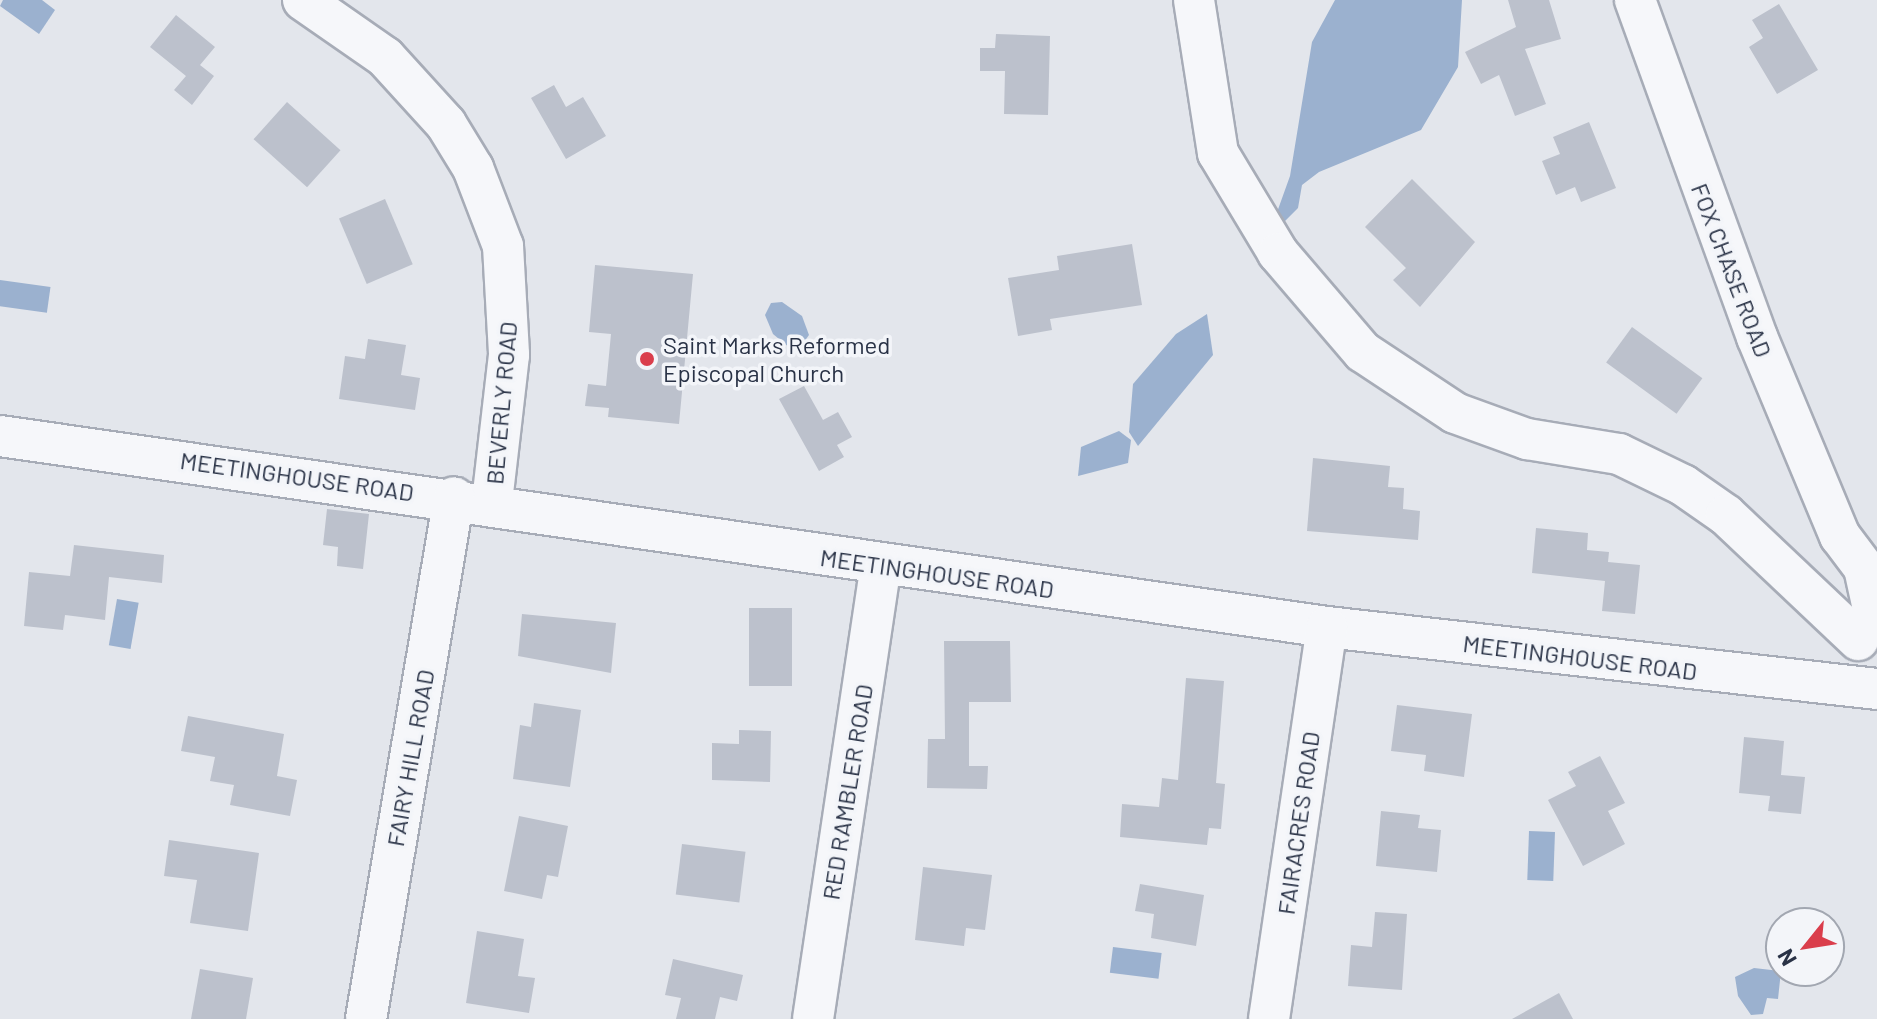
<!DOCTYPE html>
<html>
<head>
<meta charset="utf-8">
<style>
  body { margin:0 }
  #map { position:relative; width:1877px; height:1019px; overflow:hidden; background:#e3e6ec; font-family:Barlow,sans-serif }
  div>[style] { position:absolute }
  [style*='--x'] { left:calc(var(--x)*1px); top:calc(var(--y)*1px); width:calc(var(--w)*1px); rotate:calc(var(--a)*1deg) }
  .water>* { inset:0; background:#9bb1cf; transform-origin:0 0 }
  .building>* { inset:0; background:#bcc1cc; transform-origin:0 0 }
  .roads { filter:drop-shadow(2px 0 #a7acb7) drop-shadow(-2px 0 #a7acb7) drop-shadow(0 2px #a7acb7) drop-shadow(0 -2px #a7acb7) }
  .minor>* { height:40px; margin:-20px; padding:0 20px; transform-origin:20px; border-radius:20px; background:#f6f7fa }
  .dots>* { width:22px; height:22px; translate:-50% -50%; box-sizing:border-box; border:4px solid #f3f5f9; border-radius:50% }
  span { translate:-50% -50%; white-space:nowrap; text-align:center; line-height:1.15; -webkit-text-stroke:7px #f3f5f9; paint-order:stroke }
  .street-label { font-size:24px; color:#293246 }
  .poi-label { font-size:24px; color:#293246 }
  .left { translate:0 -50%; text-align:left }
  .north { position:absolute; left:1765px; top:907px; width:80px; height:80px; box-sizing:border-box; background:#f3f5f9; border:2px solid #a2a7b1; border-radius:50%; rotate:240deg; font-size:22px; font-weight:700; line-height:32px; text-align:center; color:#293246 }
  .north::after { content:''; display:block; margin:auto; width:28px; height:36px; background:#da3e4c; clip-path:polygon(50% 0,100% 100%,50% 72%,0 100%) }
</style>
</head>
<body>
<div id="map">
  <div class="water">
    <i style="clip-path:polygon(3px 0,42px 0,55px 10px,39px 34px,0 6px)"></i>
    <i style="clip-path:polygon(1335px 0,1462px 0,1458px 67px,1421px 130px,1319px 172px,1302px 185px,1298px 208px,1283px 223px,1276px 215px,1290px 176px,1312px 42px)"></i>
    <i style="left:0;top:280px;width:51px;height:26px;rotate:8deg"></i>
    <i style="clip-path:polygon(782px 302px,802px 316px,809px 335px,796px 353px,773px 334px,765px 315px,771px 303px)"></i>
    <i style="clip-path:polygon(1207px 314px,1213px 355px,1138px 446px,1129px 432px,1133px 384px,1176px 334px)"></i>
    <i style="clip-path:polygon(1119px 431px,1131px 440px,1128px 463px,1078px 476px,1081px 447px)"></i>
    <i style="left:117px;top:599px;width:22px;height:47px;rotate:10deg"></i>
    <i style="left:1529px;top:831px;width:26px;height:49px;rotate:2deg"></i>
    <i style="left:1113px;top:947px;width:49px;height:26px;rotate:7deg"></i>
    <i style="clip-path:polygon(1754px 968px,1781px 971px,1778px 999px,1767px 998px,1763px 1014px,1751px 1015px,1738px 996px,1735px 977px)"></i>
  </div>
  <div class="building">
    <i style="clip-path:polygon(1508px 0,1549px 0,1561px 39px,1525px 49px,1546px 104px,1515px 116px,1499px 75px,1481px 84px,1465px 52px,1516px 27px)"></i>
    <i style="clip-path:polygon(1779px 4px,1818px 70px,1777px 94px,1749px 47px,1763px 38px,1752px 20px)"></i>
    <i style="clip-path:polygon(176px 15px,215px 47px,200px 65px,214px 76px,192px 105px,174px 90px,186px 76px,150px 47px)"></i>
    <i style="clip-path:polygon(996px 34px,1050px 36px,1048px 115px,1004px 114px,1005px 71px,980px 71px,980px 48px,995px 48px)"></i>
    <i style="clip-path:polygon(554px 85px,566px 107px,583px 97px,606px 136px,566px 159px,531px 98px)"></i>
    <i style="left:287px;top:102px;width:72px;height:50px;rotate:42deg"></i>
    <i style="clip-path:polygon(1589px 122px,1616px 188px,1581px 202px,1575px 187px,1556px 195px,1542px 161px,1560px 154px,1553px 137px)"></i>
    <i style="clip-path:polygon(1412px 179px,1475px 242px,1420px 307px,1393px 280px,1406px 268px,1365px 227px)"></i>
    <i style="left:385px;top:199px;width:71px;height:50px;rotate:67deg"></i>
    <i style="clip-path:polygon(1132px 244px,1142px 305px,1050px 319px,1052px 330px,1018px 336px,1008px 278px,1059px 270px,1057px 256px)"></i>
    <i style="clip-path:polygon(595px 265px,693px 274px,679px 424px,608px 417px,609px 408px,585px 406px,588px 384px,606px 386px,611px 334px,589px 332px)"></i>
    <i style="left:1632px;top:327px;width:87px;height:44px;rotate:36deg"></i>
    <i style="clip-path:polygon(368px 339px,406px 345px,401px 375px,420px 378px,415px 410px,339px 399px,345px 356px,365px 359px)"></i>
    <i style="clip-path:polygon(804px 386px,823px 420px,838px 412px,852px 437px,837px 445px,844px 457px,819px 471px,779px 399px)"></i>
    <i style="clip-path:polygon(1313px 458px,1390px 466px,1388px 487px,1404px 488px,1403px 509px,1420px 511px,1418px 540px,1307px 531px)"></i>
    <i style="clip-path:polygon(327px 509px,369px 514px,363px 569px,337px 566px,338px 547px,323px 545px)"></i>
    <i style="clip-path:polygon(1536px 528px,1588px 533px,1587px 550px,1609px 552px,1608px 562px,1640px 565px,1635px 614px,1602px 611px,1605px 581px,1532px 573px)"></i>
    <i style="clip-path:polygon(74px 545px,164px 555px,162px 583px,109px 577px,105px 620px,65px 615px,63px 630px,24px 626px,29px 572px,70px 576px)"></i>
    <i style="left:749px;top:608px;width:43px;height:78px"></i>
    <i style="clip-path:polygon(522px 614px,616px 623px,611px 673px,518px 656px)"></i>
    <i style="clip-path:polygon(944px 641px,1010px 641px,1011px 702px,969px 702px,969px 766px,988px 766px,987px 789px,927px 788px,928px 739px,945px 739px)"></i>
    <i style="clip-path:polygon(1186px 678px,1224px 681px,1216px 783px,1225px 784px,1221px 829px,1209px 828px,1207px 845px,1120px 837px,1122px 804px,1159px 807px,1162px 778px,1178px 780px)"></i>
    <i style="clip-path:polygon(534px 703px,581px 710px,570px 787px,513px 779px,520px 725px,531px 727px)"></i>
    <i style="clip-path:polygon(1397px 705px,1472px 714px,1464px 777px,1424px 771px,1426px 755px,1391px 751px)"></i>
    <i style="clip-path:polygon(188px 716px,284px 734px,277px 776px,297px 780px,290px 816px,230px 805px,234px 785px,210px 781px,215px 757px,181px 751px)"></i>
    <i style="clip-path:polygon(739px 730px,771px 731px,770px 782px,712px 780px,712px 743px,739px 744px)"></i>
    <i style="clip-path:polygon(1744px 737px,1784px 741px,1781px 775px,1805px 777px,1801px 814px,1768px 811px,1770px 796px,1739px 793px)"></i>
    <i style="clip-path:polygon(1600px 756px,1625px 803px,1608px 811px,1625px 844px,1583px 866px,1548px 800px,1576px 786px,1568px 772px)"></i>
    <i style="clip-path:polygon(1381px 811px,1420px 815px,1418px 828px,1441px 830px,1437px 872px,1376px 866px)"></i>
    <i style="clip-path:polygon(519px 816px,568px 826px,558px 877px,547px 875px,542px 899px,504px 891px)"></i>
    <i style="clip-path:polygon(169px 840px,259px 853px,248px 931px,190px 923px,197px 880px,164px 876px)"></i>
    <i style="left:682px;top:844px;width:64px;height:51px;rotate:7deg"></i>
    <i style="clip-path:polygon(923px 867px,992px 875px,985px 930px,966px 928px,964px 946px,915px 940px)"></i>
    <i style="clip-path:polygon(1140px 884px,1204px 895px,1196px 946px,1151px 938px,1154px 914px,1135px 911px)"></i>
    <i style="clip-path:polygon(1375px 912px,1407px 914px,1402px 990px,1348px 986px,1351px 945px,1372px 947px)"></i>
    <i style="clip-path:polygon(477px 931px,524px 939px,518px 976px,535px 978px,529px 1013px,466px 1003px)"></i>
    <i style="clip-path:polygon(673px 959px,743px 975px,737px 1001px,720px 997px,715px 1019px,676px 1019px,681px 998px,665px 995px)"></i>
    <i style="clip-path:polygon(200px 969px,253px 978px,246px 1019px,191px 1019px)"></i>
    <i style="clip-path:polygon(1559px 993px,1573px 1019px,1512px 1019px)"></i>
  </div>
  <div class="roads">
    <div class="minor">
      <i style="--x:303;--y:0;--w:100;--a:34.8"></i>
      <i style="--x:385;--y:57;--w:91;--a:47.7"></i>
      <i style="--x:446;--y:124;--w:52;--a:58.5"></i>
      <i style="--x:473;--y:168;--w:84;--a:69"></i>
      <i style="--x:503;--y:246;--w:109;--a:86.8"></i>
      <i style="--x:509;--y:355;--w:149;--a:96.6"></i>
      <i style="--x:1194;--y:0;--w:155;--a:81.1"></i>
      <i style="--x:1218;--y:153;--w:117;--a:59"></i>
      <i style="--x:1278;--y:253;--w:130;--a:49.4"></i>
      <i style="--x:1363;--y:352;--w:110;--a:33.5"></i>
      <i style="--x:1455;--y:413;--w:77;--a:19.9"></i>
      <i style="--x:1527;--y:439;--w:93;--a:9.3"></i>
      <i style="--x:1619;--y:454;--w:71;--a:25.8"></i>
      <i style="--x:1683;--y:485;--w:52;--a:34.9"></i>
      <i style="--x:1726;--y:515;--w:182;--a:43.4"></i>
      <i style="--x:1635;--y:0;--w:358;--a:70.1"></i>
      <i style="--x:1757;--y:337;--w:216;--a:67.4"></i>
      <i style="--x:1840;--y:536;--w:40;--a:53"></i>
      <i style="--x:1864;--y:568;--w:60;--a:77.6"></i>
      <i style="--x:0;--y:436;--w:1341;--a:8.19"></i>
      <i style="--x:1327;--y:627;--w:553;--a:6.43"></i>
      <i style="--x:366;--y:1019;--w:529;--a:-80.43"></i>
      <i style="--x:813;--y:1019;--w:458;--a:-81.5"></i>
      <i style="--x:1269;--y:1019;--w:396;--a:-81.6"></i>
    </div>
  </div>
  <div class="dots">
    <i style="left:647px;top:359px;background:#da3e4c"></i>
  </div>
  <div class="street-label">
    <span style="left:1732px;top:270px;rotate:69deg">FOX CHASE ROAD</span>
    <span style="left:501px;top:403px;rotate:-85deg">BEVERLY ROAD</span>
    <span style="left:297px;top:476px;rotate:8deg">MEETINGHOUSE ROAD</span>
    <span style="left:937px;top:573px;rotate:8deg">MEETINGHOUSE ROAD</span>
    <span style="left:1580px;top:657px;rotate:7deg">MEETINGHOUSE ROAD</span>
    <span style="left:410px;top:758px;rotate:-80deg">FAIRY HILL ROAD</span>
    <span style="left:847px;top:792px;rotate:-81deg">RED RAMBLER ROAD</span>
    <span style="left:1298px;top:823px;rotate:-82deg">FAIRACRES ROAD</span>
  </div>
  <div class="poi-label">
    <span class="left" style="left:663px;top:359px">Saint Marks Reformed<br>Episcopal Church</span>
  </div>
  <div class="north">N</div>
</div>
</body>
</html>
